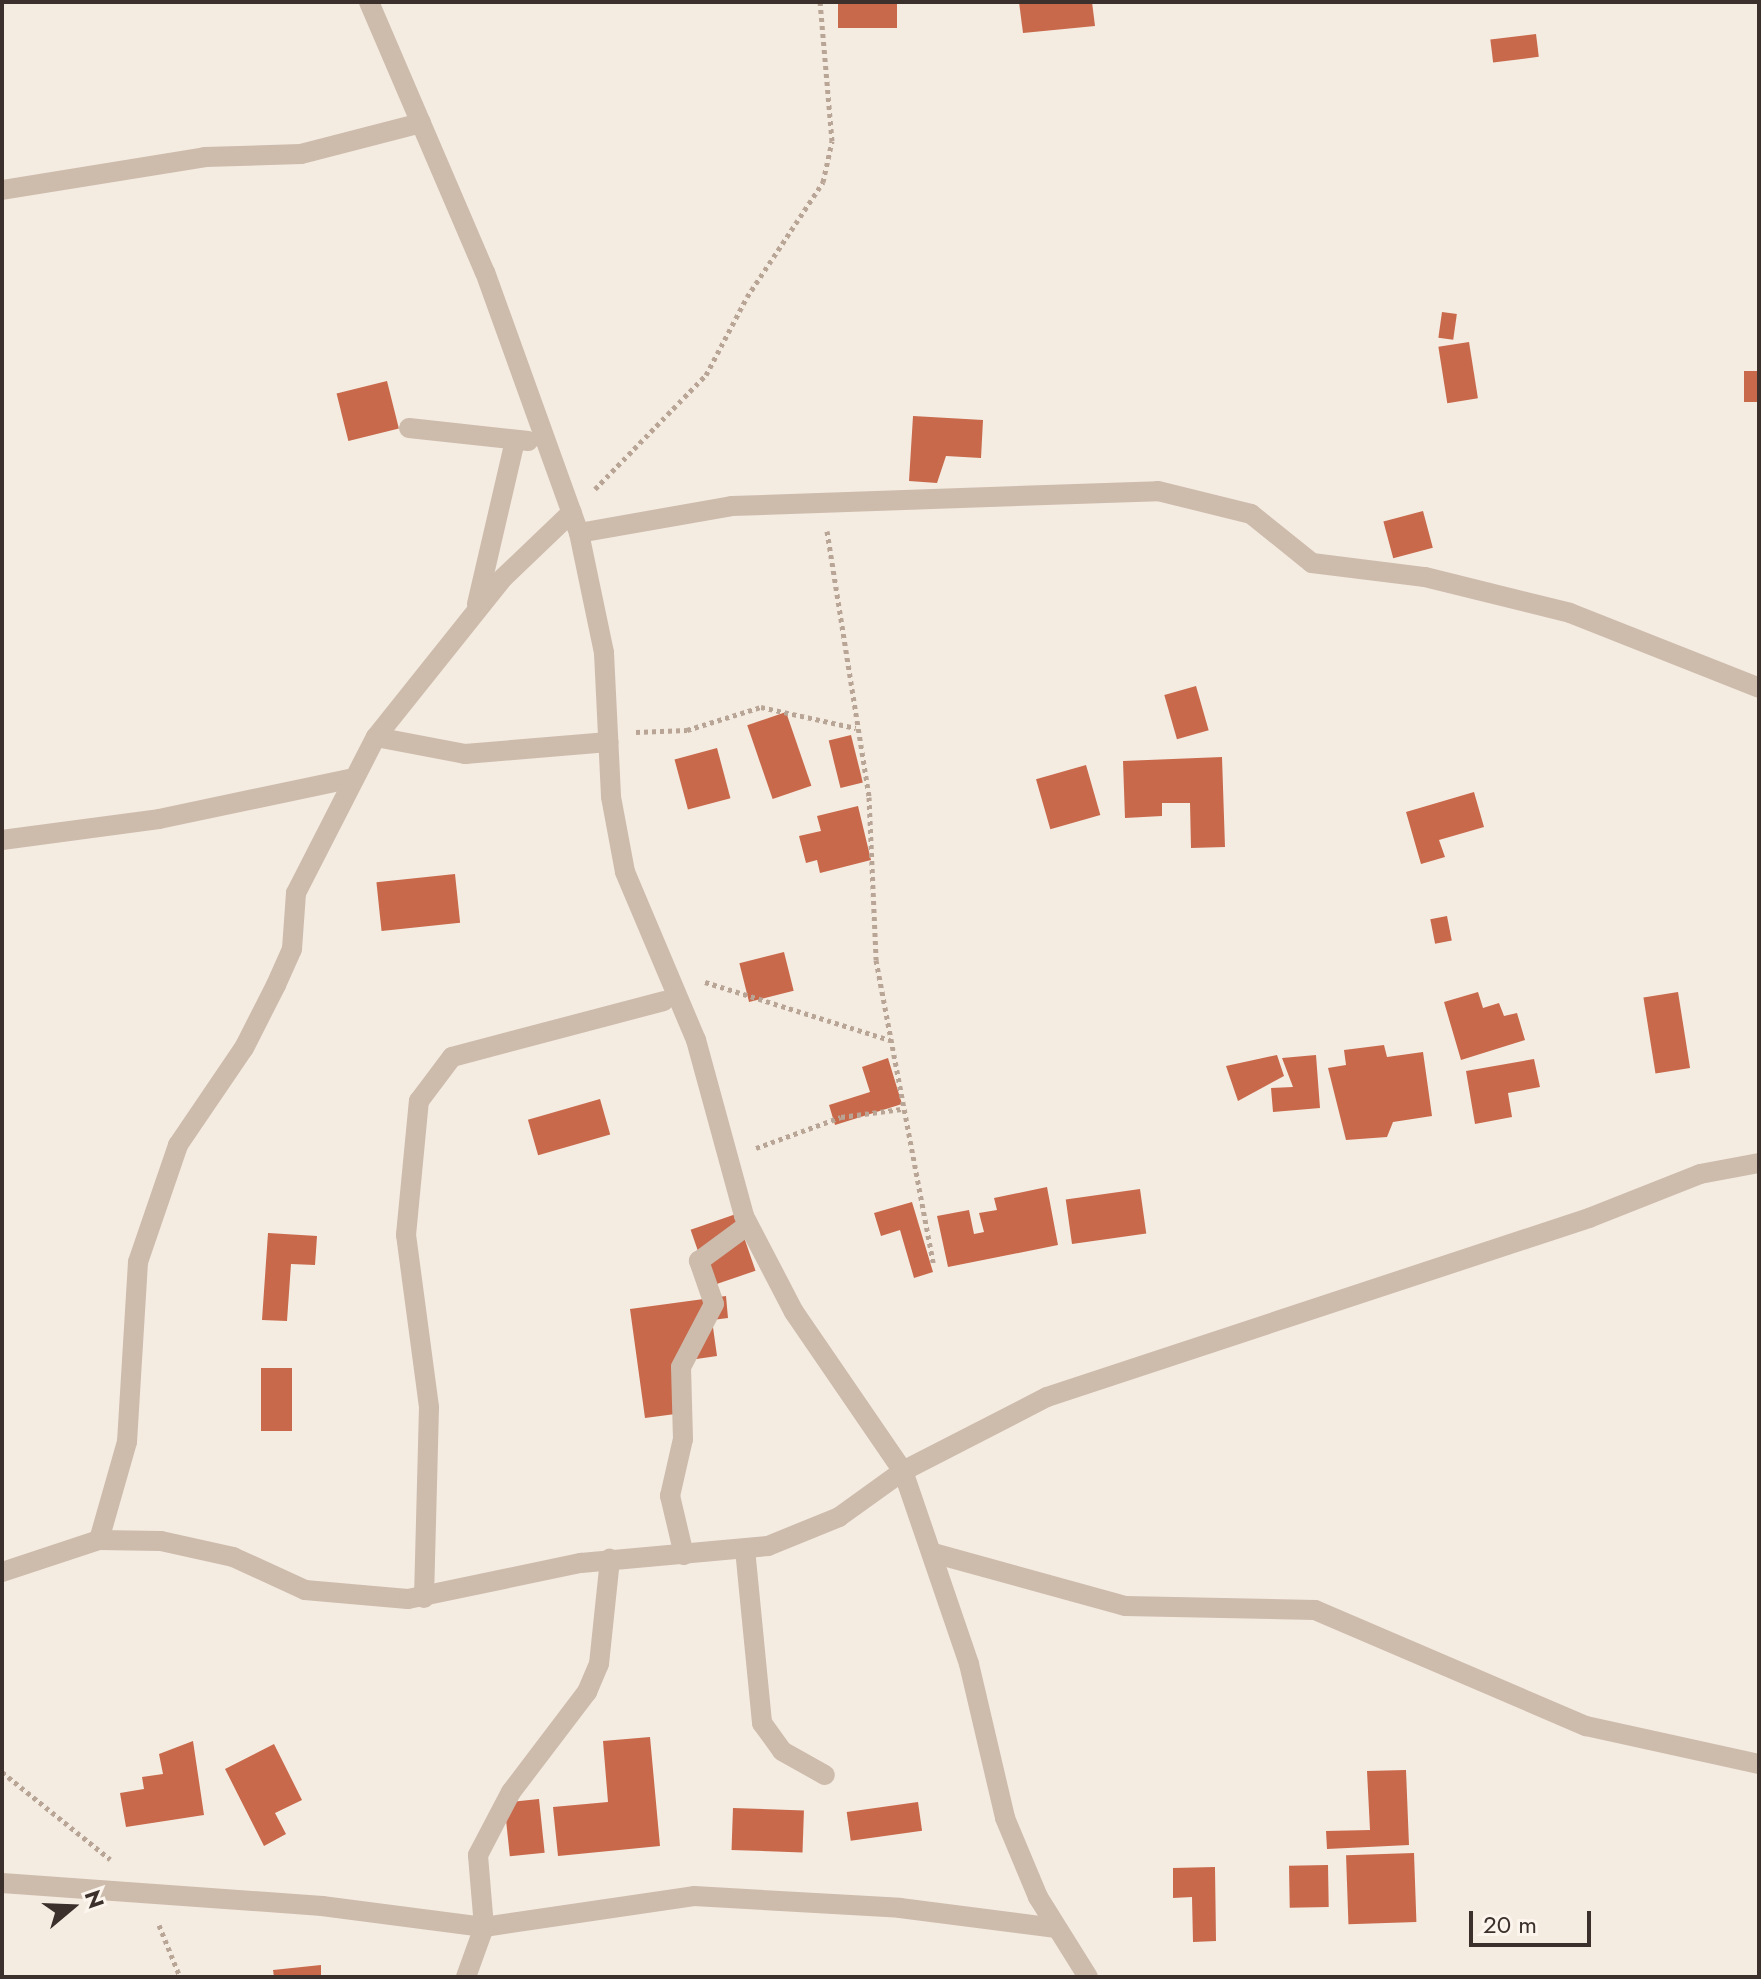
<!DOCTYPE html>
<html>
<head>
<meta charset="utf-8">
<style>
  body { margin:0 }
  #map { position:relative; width:1761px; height:1979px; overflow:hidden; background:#f4ebe1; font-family:Jost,sans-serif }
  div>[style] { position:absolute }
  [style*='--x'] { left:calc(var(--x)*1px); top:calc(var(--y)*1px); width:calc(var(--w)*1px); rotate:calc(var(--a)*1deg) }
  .building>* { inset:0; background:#c8694b; transform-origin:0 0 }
  .path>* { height:5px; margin-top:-2.5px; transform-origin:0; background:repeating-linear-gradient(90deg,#b9a596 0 4px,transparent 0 8px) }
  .street>* { height:20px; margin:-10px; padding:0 10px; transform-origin:10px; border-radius:10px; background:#cdbbac }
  span { translate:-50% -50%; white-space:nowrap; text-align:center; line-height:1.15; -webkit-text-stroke:6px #fbf5ee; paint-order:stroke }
  .frame { position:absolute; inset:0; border:4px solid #3b302b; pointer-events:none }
  .north { position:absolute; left:32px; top:1867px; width:80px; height:80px; -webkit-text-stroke:6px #fbf5ee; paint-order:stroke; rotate:71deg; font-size:22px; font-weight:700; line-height:32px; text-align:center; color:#3b302b }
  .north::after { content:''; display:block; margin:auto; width:28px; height:36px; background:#3b302b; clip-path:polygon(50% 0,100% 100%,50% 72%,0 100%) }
  .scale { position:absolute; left:1469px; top:1911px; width:122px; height:36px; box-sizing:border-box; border:4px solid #3b302b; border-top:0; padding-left:10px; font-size:24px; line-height:28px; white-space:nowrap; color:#3b302b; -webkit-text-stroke:6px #fbf5ee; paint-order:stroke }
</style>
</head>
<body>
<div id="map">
  <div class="building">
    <i style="left:838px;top:2px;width:59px;height:26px"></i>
    <i style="clip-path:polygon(1019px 2px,1092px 2px,1095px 26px,1023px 33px)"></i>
    <i style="left:1536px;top:34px;width:23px;height:46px;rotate:83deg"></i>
    <i style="left:1442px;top:312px;width:15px;height:26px;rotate:8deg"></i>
    <i style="left:1469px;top:342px;width:57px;height:31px;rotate:81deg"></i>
    <i style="left:1744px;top:371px;width:15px;height:31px"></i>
    <i style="left:387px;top:381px;width:49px;height:52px;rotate:76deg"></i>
    <i style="clip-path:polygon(913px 416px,983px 420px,981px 458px,946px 456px,937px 483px,909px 481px)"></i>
    <i style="left:1423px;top:511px;width:38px;height:41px;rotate:75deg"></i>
    <i style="left:1196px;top:686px;width:46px;height:33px;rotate:74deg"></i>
    <i style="left:786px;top:712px;width:78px;height:41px;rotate:71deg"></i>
    <i style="left:851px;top:735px;width:49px;height:23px;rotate:76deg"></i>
    <i style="left:717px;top:748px;width:52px;height:44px;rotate:75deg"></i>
    <i style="clip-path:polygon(1222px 757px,1225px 847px,1191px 848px,1190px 803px,1162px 803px,1162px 816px,1125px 818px,1123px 761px)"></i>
    <i style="left:1086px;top:765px;width:52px;height:52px;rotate:74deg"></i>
    <i style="clip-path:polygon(1474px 792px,1484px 827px,1439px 840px,1445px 857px,1421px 864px,1406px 812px)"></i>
    <i style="clip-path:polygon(858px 806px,871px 860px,820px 873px,817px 860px,806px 863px,799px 836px,821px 831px,817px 816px)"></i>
    <i style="left:455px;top:874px;width:49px;height:79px;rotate:84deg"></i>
    <i style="left:1447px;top:916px;width:25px;height:17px;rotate:79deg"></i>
    <i style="left:784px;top:952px;width:40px;height:46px;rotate:76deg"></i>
    <i style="clip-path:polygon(1478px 992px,1483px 1008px,1499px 1003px,1504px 1016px,1517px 1013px,1525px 1040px,1461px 1060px,1444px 1002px)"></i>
    <i style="left:1678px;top:992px;width:77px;height:35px;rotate:81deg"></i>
    <i style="clip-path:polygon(1384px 1045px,1387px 1057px,1423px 1052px,1432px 1116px,1393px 1122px,1387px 1137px,1346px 1140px,1328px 1068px,1346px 1065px,1344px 1050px)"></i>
    <i style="clip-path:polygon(1277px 1055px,1284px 1076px,1238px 1101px,1226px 1066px)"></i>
    <i style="clip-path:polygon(1316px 1055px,1320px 1108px,1273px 1112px,1271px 1088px,1293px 1087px,1282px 1058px)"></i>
    <i style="clip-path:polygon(888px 1058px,902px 1104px,835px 1125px,829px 1105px,870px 1092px,862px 1067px)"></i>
    <i style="clip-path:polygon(1534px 1059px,1540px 1087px,1508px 1093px,1512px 1117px,1475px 1124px,1466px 1071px)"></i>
    <i style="left:600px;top:1099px;width:37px;height:75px;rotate:74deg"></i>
    <i style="clip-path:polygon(1047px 1187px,1058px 1245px,948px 1267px,937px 1216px,969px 1210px,974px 1234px,984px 1232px,979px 1213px,997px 1210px,994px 1198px)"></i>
    <i style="left:1140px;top:1189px;width:45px;height:75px;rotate:82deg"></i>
    <i style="clip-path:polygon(912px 1202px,933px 1272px,914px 1278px,900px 1230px,881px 1236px,874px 1213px)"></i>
    <i style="left:736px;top:1214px;width:60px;height:48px;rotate:71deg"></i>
    <i style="clip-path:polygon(268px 1233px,317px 1236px,315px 1265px,291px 1264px,287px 1321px,262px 1320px)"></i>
    <i style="clip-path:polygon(726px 1296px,728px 1318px,712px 1320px,717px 1356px,676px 1362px,683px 1413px,645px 1418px,630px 1309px)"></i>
    <i style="left:261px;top:1368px;width:31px;height:63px"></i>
    <i style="clip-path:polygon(650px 1737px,660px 1846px,558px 1856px,553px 1807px,608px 1802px,603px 1741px)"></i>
    <i style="clip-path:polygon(193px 1741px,204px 1815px,126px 1827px,120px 1793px,144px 1789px,142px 1777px,163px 1774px,159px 1754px)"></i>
    <i style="clip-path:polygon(274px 1744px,302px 1800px,275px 1813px,286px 1834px,264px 1846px,225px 1769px)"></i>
    <i style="clip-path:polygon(1406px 1770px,1409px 1845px,1327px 1849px,1326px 1831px,1370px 1830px,1367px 1771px)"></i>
    <i style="left:539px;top:1799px;width:54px;height:35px;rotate:84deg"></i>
    <i style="left:918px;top:1802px;width:29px;height:72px;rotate:82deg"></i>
    <i style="left:733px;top:1808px;width:71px;height:42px;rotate:2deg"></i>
    <i style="left:1414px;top:1853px;width:69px;height:68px;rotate:88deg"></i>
    <i style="left:1328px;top:1865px;width:42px;height:39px;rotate:89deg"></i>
    <i style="clip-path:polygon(1215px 1867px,1216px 1941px,1193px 1942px,1192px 1897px,1173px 1898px,1173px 1868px)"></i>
    <i style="clip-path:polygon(321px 1965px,321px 1977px,274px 1977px,273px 1970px)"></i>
  </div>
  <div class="path">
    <i style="--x:595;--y:489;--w:159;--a:-45.8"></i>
    <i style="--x:706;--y:375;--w:88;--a:-62.3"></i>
    <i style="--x:747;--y:297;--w:138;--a:-56.5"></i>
    <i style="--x:823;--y:182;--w:42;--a:-77.6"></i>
    <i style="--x:832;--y:141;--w:140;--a:-94.9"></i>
    <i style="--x:827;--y:531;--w:269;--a:81"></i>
    <i style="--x:869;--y:797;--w:163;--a:87.5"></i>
    <i style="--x:876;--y:960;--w:308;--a:79.3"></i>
    <i style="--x:636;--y:732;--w:51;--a:-2.2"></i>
    <i style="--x:687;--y:730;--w:77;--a:-17.3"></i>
    <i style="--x:761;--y:707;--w:97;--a:12.5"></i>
    <i style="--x:705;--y:982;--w:194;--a:17.4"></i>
    <i style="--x:756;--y:1148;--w:90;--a:-20"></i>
    <i style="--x:841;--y:1117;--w:61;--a:-7.6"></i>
    <i style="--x:2;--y:1772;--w:139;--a:38.9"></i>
    <i style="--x:159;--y:1925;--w:56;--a:68"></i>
  </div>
  <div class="street">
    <i style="--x:369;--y:2;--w:294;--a:66.8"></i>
    <i style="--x:485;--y:272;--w:277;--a:70.2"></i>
    <i style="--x:579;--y:533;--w:123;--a:78.2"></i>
    <i style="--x:604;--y:653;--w:144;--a:87.2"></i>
    <i style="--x:611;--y:797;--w:76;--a:79.4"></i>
    <i style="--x:625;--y:872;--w:182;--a:67.1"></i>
    <i style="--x:696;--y:1040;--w:182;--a:74.7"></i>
    <i style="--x:744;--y:1216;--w:108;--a:62.5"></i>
    <i style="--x:794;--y:1312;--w:193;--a:55.6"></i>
    <i style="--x:903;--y:1471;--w:204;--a:71.1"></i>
    <i style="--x:969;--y:1664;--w:158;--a:76.8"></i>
    <i style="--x:1005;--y:1818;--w:86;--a:67.3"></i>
    <i style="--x:1038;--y:1897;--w:94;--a:58"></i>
    <i style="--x:2;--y:190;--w:206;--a:-9.2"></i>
    <i style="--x:205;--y:157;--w:96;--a:-1.8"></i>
    <i style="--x:301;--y:154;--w:124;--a:-14.5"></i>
    <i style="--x:409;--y:428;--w:120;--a:6.2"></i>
    <i style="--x:579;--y:533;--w:155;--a:-10"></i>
    <i style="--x:732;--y:506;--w:426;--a:-2"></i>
    <i style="--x:1158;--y:491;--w:96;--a:13.9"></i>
    <i style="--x:1251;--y:514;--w:78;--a:38.8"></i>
    <i style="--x:1312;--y:563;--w:114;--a:7.1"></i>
    <i style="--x:1425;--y:577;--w:149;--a:13.9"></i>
    <i style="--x:1570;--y:613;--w:203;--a:21.6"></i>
    <i style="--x:477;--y:604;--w:167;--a:-76.9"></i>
    <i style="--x:376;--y:737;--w:91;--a:10.8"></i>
    <i style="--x:465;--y:754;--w:144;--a:-4.8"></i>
    <i style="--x:2;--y:840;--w:158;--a:-7.6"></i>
    <i style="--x:159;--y:819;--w:199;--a:-11.9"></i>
    <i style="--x:99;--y:1540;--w:102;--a:-74.1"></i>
    <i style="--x:127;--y:1442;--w:180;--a:-86.5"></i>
    <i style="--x:138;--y:1262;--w:124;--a:-71.1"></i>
    <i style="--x:178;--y:1145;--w:117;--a:-55.8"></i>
    <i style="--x:244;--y:1048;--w:71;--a:-63.1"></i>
    <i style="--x:276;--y:985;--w:39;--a:-66"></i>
    <i style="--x:292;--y:949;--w:56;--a:-85.9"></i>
    <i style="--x:296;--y:893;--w:175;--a:-62.9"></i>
    <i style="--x:376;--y:737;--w:203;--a:-51.4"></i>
    <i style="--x:503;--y:578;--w:95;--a:-43.7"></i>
    <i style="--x:745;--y:1549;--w:175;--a:84.4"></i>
    <i style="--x:762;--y:1723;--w:34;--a:54"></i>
    <i style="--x:782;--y:1751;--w:49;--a:29.2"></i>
    <i style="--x:933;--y:1553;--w:199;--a:15.4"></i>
    <i style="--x:1125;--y:1606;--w:190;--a:1.2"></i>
    <i style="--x:1315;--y:1610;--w:295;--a:23.2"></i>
    <i style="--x:1586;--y:1726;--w:177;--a:12.4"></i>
    <i style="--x:684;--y:1555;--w:61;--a:-103.3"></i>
    <i style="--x:670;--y:1496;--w:58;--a:-77.2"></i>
    <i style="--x:683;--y:1439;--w:72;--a:-91.6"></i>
    <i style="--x:681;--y:1367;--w:71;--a:-62.4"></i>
    <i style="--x:714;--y:1304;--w:46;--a:-109.2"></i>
    <i style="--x:699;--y:1261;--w:61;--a:-36.3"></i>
    <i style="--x:2;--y:1572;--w:102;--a:-18.3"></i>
    <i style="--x:99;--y:1540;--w:62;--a:0.9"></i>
    <i style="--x:161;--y:1541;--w:74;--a:12.5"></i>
    <i style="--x:233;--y:1557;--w:79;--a:24.6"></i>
    <i style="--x:305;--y:1590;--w:103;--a:5"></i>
    <i style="--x:408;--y:1599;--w:177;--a:-11.8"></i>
    <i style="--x:581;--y:1563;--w:188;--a:-5.2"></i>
    <i style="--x:768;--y:1546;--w:77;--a:-22.2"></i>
    <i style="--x:839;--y:1517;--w:79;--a:-35.7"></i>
    <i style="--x:903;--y:1471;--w:162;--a:-27.2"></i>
    <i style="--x:1047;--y:1397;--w:571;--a:-18.28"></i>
    <i style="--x:1589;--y:1218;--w:119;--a:-21.6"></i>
    <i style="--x:1700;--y:1174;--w:60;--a:-10.6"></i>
    <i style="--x:424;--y:1598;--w:191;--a:-88.5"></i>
    <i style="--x:429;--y:1407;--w:174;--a:-97.6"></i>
    <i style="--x:406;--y:1235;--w:135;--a:-84.5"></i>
    <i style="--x:419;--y:1101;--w:55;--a:-53.1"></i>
    <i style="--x:452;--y:1057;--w:219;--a:-14.8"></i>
    <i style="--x:2;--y:1883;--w:321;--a:4.1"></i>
    <i style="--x:322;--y:1906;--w:163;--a:7.4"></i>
    <i style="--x:484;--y:1927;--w:212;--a:-8.4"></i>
    <i style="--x:694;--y:1896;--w:206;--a:3.3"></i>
    <i style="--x:900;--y:1908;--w:158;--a:7.3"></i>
    <i style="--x:466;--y:1977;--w:53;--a:-70.2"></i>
    <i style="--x:484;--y:1927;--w:72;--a:-94.8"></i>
    <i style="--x:478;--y:1855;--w:71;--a:-62.4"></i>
    <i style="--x:511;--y:1792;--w:126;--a:-52.8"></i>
    <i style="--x:587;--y:1692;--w:30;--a:-67"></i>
    <i style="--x:599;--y:1664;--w:106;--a:-84"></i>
  </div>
  <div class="frame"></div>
  <div class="north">N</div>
  <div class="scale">20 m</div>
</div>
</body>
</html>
